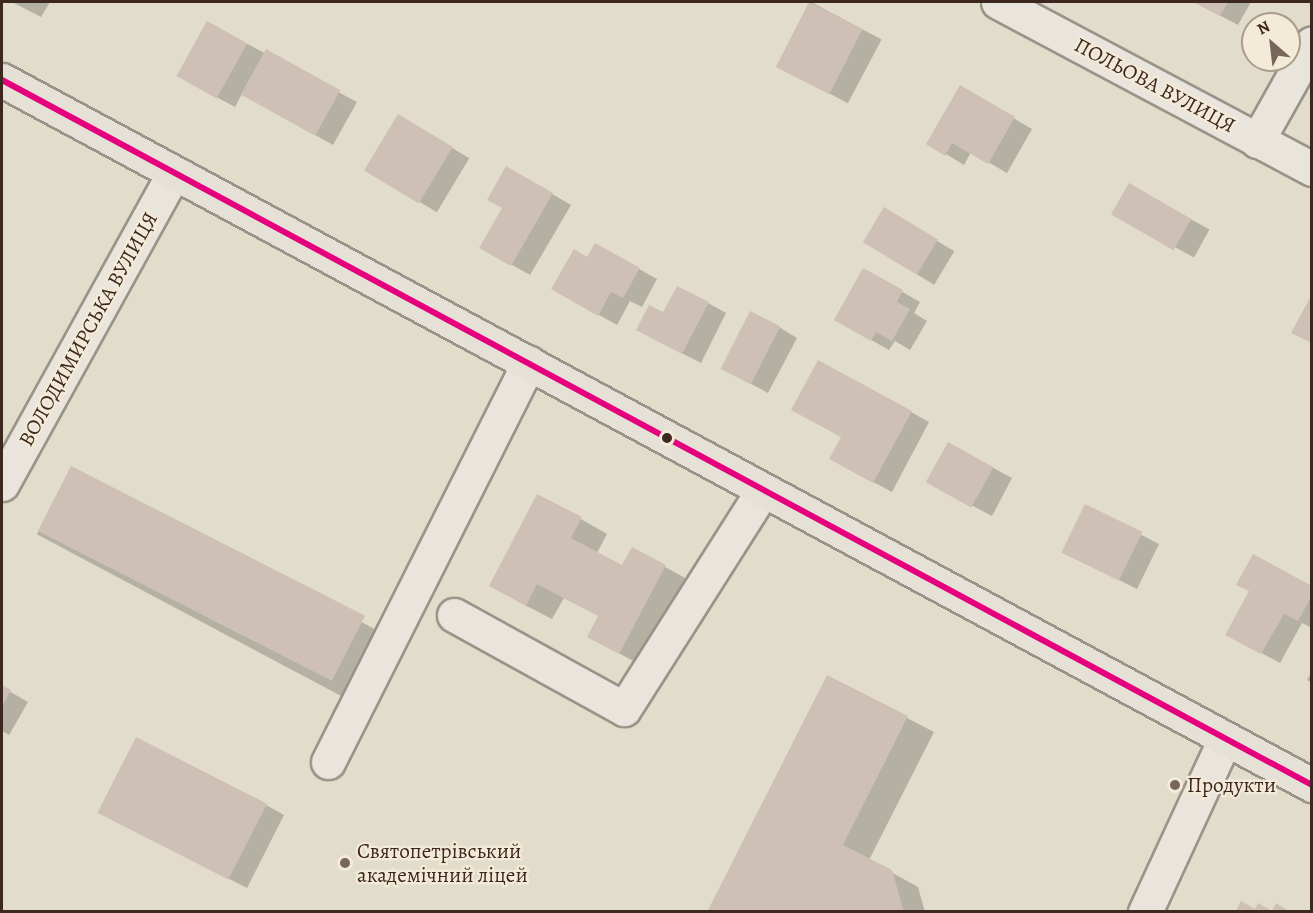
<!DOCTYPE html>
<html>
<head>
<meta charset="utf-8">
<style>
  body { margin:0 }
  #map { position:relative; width:1313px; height:913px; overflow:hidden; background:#e2dccb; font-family:Alegreya,serif }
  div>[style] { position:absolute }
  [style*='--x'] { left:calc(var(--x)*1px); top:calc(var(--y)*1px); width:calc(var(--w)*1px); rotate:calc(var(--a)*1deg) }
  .shadow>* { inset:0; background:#0003; transform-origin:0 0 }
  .building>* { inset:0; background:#cec0b4; transform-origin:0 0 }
  .roads { filter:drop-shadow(2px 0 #999389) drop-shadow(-2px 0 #999389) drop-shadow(0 2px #999389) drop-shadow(0 -2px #999389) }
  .minor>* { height:33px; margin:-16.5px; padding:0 16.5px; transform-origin:16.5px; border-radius:16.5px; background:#e9e5dd }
  .major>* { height:33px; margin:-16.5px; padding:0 16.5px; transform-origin:16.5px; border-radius:16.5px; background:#e5e1d7 }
  .bus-1>* { height:6px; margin:-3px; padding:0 3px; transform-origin:3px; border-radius:3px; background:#e5007d }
  .dots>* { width:16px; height:16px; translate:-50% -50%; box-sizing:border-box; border:3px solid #f3ebd7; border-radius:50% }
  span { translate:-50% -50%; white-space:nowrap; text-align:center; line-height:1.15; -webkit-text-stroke:4.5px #f3ebd7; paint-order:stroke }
  .street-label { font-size:21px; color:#3d281f }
  .poi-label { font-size:21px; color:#3d281f }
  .left { translate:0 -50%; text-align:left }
  .frame { position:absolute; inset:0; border:3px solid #3d281f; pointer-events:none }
  .north { position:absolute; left:1241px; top:12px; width:60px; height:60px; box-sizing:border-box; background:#f3ebd7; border:2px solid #aa9d8d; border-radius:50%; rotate:332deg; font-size:16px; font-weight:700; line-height:24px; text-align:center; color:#3d281f }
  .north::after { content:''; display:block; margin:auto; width:21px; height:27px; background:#77675b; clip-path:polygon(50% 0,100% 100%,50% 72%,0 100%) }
</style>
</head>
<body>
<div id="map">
  <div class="shadow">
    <i style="clip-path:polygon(12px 2px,50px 2px,41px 17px)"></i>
    <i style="left:811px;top:2px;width:80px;height:72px;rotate:28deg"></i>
    <i style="clip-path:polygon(1195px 2px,1251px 2px,1238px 25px)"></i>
    <i style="clip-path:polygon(208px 23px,357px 102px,333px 145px,242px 94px,235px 107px,196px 86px)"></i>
    <i style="clip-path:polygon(960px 87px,1032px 129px,1007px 173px,971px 152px,964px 165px,928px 143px)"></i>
    <i style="left:399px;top:116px;width:82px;height:63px;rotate:31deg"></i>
    <i style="clip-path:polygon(507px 168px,571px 205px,530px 275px,481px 247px,504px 208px)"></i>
    <i style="left:1129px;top:185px;width:92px;height:32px;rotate:29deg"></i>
    <i style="left:884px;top:209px;width:82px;height:39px;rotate:31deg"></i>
    <i style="clip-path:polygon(596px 245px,657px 279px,642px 307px,630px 301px,617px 325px,553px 289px,587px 259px)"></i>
    <i style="clip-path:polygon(864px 270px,920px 302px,914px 313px,927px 321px,910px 350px,895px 341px,889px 350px,836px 320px)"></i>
    <i style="clip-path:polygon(708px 303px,726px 313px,701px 363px,656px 340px,664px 314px)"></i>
    <i style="clip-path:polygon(779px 327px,797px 338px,768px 393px,740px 378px)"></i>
    <i style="clip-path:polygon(911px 412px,929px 422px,892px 492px,849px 469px,843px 437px)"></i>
    <i style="clip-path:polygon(949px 444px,1012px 478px,992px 516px,946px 492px)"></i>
    <i style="left:72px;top:468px;width:348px;height:75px;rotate:28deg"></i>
    <i style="clip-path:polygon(1085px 506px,1159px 544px,1137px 589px,1081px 561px)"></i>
    <i style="clip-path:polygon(581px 519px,607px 534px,597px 553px,623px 567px,633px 549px,692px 582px,646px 668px,589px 637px,599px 616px,564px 598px,552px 619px,517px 601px)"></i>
    <i style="clip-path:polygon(1312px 587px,1312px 628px,1302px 623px,1280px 663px,1245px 644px)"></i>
    <i style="clip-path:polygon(1312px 671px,1312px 683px,1307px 680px)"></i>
    <i style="clip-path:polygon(828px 677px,934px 732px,869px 860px,918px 887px,925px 912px,709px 912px)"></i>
    <i style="clip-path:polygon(2px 687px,28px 702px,9px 735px,2px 731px)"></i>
    <i style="clip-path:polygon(266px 805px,284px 815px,247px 888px,100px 813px)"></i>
  </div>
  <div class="building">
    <i style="left:809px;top:2px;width:60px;height:73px;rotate:27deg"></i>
    <i style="clip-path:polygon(1193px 2px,1228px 2px,1220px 16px)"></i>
    <i style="left:207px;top:21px;width:46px;height:63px;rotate:29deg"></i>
    <i style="left:266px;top:49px;width:85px;height:52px;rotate:29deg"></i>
    <i style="clip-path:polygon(960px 85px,1015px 117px,988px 164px,952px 143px,945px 156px,926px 144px)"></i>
    <i style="left:398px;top:114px;width:64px;height:66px;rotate:31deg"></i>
    <i style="clip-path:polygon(506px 166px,553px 193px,511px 266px,479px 248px,502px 208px,487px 200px)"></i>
    <i style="left:1129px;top:183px;width:72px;height:36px;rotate:30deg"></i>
    <i style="left:884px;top:207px;width:63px;height:41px;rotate:31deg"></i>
    <i style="clip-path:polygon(595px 243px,640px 268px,623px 298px,611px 292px,598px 316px,551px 289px,574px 249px,587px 257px)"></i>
    <i style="clip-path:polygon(863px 268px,903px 290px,897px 302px,910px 309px,892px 341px,876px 332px,871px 341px,834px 320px)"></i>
    <i style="clip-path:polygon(677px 286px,709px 302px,682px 354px,636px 330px,649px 305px,663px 312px)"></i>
    <i style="clip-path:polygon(1312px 294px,1312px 343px,1291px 333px)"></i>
    <i style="left:750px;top:311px;width:34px;height:65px;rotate:27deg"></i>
    <i style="clip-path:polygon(818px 360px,912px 411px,873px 483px,829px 459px,841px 437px,791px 410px)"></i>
    <i style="left:948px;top:442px;width:52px;height:46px;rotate:29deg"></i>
    <i style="left:71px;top:466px;width:330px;height:73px;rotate:27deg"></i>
    <i style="clip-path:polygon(537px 494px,582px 517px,571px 538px,622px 565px,632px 547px,666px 565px,619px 654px,587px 637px,598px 616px,537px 584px,526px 606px,489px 586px)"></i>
    <i style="left:1085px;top:504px;width:64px;height:54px;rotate:26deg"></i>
    <i style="clip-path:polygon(1253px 554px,1312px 586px,1312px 596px,1298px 621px,1284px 614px,1261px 654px,1225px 635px,1249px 591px,1236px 585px)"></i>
    <i style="clip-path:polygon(827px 675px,908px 716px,843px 845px,892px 870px,904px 912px,707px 912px)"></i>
    <i style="clip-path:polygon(2px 685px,11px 690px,2px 707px)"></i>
    <i style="left:136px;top:737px;width:147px;height:85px;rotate:27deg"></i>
    <i style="clip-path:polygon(1241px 901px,1255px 909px,1258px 903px,1272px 911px,1276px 903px,1291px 912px,1235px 912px)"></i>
  </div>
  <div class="roads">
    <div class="minor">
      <i style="--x:998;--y:2;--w:356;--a:28"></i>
      <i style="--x:1257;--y:141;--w:112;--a:-60.7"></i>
      <i style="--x:2;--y:484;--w:355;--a:-61.1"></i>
      <i style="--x:454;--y:615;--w:194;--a:28.9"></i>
      <i style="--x:624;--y:709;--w:259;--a:-57.6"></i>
      <i style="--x:328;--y:762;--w:447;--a:-63.3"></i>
      <i style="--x:1145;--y:912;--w:191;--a:-65.2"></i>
    </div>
    <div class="major">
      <i style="--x:2;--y:80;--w:1488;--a:28.29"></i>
    </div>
  </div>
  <div class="bus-1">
    <i style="--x:2;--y:80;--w:1488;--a:28.29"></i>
  </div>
  <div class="dots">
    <i style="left:667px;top:438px;background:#3d281f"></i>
    <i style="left:1175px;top:785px;background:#77675b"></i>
    <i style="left:345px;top:863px;background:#77675b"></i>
  </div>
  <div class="street-label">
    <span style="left:1155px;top:85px;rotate:28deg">ПОЛЬОВА ВУЛИЦЯ</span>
    <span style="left:88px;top:329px;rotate:-61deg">ВОЛОДИМИРСЬКА ВУЛИЦЯ</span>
  </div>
  <div class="poi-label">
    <span class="left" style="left:1187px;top:785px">Продукти</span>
    <span class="left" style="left:357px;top:863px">Святопетрівський<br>академічний ліцей</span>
  </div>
  <div class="frame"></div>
  <div class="north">N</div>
</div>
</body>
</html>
